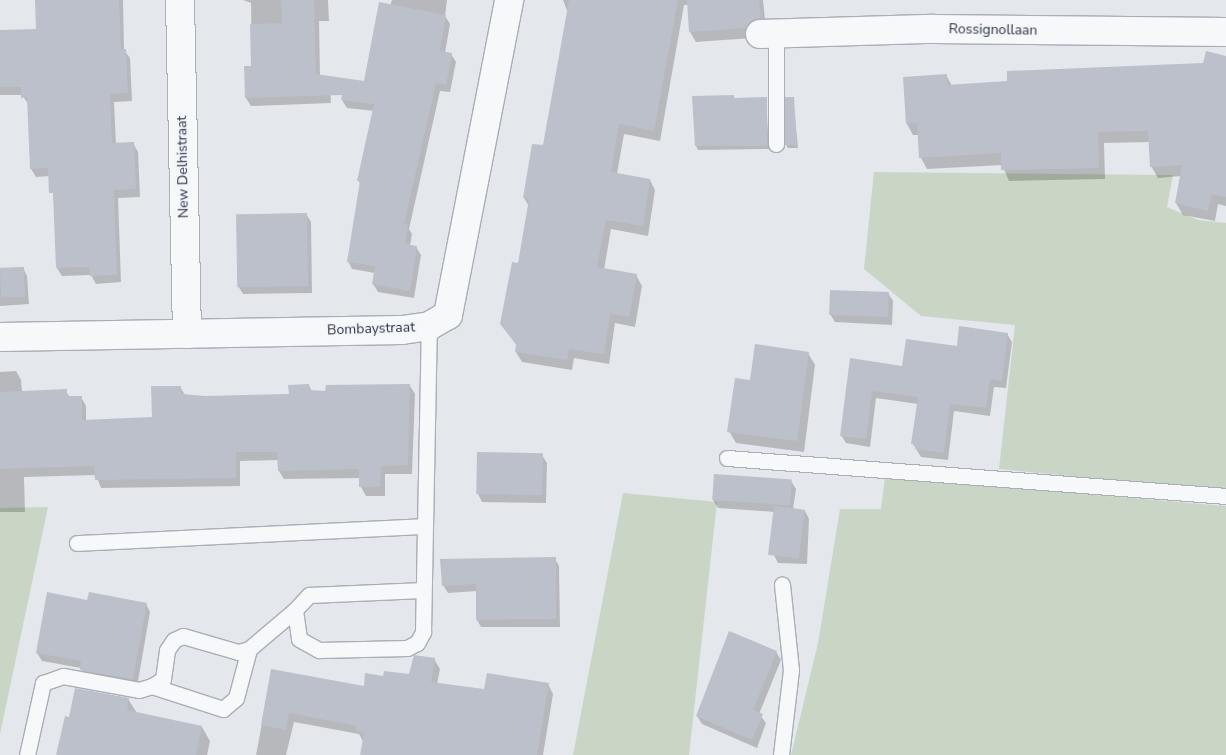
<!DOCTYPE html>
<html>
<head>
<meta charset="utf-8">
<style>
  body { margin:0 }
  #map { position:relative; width:1226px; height:755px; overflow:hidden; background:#e4e7ec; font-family:"Nunito Sans",sans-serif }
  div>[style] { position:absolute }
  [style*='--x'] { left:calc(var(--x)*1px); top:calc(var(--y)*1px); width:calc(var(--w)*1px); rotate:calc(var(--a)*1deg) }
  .green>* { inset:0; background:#c9d6c5 }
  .shadow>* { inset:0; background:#0003 }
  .building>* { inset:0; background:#bbc0ca; transform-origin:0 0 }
  .roads { filter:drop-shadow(1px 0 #a9aeb7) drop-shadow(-1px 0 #a9aeb7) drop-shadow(0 1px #a9aeb7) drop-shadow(0 -1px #a9aeb7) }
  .service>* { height:15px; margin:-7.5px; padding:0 7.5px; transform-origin:7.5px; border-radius:7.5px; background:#f7f8fa }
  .minor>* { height:28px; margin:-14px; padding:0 14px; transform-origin:14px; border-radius:14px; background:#f7f8fa }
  span { translate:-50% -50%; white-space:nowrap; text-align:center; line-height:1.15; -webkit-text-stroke:5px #f4f6f9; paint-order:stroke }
  .street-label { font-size:14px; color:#2b3445 }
</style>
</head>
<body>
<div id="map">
  <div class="green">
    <i style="clip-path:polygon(874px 172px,1173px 175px,1167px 207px,1198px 220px,1226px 223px,1226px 491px,999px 469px,1015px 325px,921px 316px,864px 269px)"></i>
    <i style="clip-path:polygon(885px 477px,1226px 506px,1226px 755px,791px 755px,818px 643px,840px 509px,881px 509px)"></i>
    <i style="clip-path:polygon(623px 493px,717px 502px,689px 755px,573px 755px)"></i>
    <i style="clip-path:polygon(48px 507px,0 734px,0 508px)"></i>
  </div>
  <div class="shadow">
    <i style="clip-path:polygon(36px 0,123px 0,124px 50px,130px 58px,132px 101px,114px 102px,116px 144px,133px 143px,138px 152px,140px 197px,118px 198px,121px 282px,96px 284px,91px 275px,62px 276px,57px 268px,54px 199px,50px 176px,36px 177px,31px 169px,29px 105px,22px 95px,0 95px,0 31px,37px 30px)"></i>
    <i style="clip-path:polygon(243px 0,328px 0,329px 21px,319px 21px,320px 76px,330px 85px,331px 103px,251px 106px,246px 98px,252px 67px,251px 3px)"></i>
    <i style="clip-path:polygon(392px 0,447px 0,445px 16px,450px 24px,445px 53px,451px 54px,456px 62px,450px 92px,440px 91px,409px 229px,412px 234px,410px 246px,416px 247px,421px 255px,414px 298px,378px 292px,373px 284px,375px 273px,352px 269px,348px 261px,361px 185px,358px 180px,374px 111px,347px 108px,342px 100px,365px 83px)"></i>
    <i style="clip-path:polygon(563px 0,763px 0,766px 29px,752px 38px,696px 42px,690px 32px,689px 5px,684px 5px,660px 141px,624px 134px,617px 174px,650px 180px,655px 190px,648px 236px,611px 229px,604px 270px,636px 275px,642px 286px,635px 327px,615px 323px,609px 364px,574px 358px,572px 370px,522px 362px,516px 352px,517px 346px,501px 323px,519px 265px,529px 206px,524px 198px,544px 147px,568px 13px)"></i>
    <i style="clip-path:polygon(1226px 57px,1226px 206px,1218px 204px,1215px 221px,1183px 215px,1176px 203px,1181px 176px,1158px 178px,1151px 166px,1150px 142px,1104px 143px,1105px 179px,1009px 181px,1002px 165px,927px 169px,921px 158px,919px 135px,913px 135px,907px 124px,904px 78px,946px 75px,952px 86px,1204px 65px)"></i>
    <i style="clip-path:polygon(793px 98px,798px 148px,788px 148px,786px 145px)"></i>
    <i style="clip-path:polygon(766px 99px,769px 149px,698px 150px,696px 146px)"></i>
    <i style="clip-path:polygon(306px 214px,311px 222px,312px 293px,243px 294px,238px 286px,237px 215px)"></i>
    <i style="clip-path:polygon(23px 268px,27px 276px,29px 304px,0 306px,0 269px)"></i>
    <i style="clip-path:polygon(888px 293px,893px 301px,892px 325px,835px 322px,830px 314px)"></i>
    <i style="clip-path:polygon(1007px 334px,1012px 342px,1006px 388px,994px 387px,990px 416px,954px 411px,948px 460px,921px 457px,913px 444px,918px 404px,876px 398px,870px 447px,846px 443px,841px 435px,851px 359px,903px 367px,958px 347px)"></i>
    <i style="clip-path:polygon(808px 353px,815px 365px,804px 452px,736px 443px,729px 431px,751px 381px)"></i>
    <i style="clip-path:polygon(16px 371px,21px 380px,22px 392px,66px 391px,70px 398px,81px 397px,86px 406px,86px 421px,153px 418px,180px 387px,185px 395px,205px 397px,290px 395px,309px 386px,312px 391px,326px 392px,410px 386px,415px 394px,412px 474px,385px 474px,385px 496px,366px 496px,361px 487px,361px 478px,284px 479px,279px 471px,279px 460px,240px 461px,240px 486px,101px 488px,96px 475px,24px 477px,25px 512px,0 512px,0 372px)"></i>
    <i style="clip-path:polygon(542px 455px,547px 463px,546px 503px,482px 502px,478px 494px)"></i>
    <i style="clip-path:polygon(791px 481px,796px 489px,793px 509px,805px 511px,809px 519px,807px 564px,778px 563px,774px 555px,775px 512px,718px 508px,713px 500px)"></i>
    <i style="clip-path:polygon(555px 559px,559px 566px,560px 627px,481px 627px,477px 620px,477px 591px,448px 593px,443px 585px)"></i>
    <i style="clip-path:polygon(88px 601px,146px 604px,150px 612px,137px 687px,85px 677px,81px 668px,42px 661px,37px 653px)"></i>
    <i style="clip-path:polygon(776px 652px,781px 660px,759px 714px,766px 723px,757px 748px,702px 724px,697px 716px)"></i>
    <i style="clip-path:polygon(434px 659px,440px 669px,437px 684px,485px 690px,548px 684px,553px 694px,543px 755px,362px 755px,363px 741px,359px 734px,294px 722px,286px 755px,256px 755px,272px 670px,365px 687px,384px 678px,410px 676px)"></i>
    <i style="clip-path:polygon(128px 699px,137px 713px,202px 727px,210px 741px,207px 755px,58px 755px,70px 718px)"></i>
  </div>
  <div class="building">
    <i style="clip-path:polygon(35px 0,119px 0,121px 49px,126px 49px,128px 93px,110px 94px,112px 143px,134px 142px,136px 189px,114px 190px,117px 275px,90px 276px,89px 267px,56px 268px,53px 193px,49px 193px,48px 168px,30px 169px,27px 97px,21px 98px,21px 87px,0 87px,0 30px,36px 29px)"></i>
    <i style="clip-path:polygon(281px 0,314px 0,316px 74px,364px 81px,379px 2px,446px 15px,440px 51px,452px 53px,446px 85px,436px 83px,404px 224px,408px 225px,405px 244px,417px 246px,410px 291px,372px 284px,375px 266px,347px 262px,360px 181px,357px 181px,374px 104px,341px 100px,342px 95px,245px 98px,244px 66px,251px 66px,250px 24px,282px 23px)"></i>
    <i style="clip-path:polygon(569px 0,678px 0,654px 131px,619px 124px,611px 172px,650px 179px,643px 226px,606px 220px,597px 267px,637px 274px,629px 317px,610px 314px,604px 354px,569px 349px,567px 360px,515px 352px,516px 344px,500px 324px,512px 262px,518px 263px,529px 199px,523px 198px,532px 144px,543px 145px)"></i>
    <i style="clip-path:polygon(687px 0,759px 0,761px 18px,751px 21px,746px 28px,689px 32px)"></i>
    <i style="clip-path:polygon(1206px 51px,1226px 56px,1226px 197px,1212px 194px,1208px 211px,1175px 203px,1182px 165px,1150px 167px,1148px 131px,1098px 132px,1099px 168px,1001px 170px,1001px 153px,919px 158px,917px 123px,906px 124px,903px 77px,947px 74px,947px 85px,1007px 81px,1007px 71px,1203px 63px)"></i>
    <i style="clip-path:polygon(734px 95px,734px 98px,767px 97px,767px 146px,695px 146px,692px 96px)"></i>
    <i style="clip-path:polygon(785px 97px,794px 97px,797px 145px,785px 145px)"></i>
    <i style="left:307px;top:213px;width:73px;height:71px;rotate:89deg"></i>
    <i style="left:24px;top:267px;width:30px;height:24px;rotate:88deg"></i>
    <i style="left:830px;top:290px;width:59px;height:25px;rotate:2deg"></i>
    <i style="clip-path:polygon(959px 326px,1008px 333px,1002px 381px,990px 379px,986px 408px,950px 404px,944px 453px,915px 449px,915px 445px,911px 444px,918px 397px,872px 391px,866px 439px,840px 436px,850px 358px,902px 366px,906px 339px,957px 346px)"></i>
    <i style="clip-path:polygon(755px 344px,809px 352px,797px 441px,727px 432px,735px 378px,750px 380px)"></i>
    <i style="clip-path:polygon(309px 384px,310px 390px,325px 391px,326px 385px,410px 384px,408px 465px,381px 466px,380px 487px,359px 487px,359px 469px,278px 471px,277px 452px,236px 452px,236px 478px,95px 480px,94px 466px,0 469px,0 392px,67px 389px,67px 396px,82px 396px,82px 420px,152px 417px,151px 386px,181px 386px,181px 394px,205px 396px,289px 394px,288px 385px)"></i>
    <i style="left:477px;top:452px;width:66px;height:42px;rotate:1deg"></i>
    <i style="left:714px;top:474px;width:78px;height:26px;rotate:4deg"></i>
    <i style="left:774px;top:506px;width:31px;height:49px;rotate:7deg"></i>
    <i style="clip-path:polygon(556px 557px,556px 619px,476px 620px,476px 584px,442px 586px,440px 559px)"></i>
    <i style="clip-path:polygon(47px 592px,87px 600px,89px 592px,147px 603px,133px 679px,80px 670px,81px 661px,36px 653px)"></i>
    <i style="clip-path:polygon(729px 631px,777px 651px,753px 710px,763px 714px,752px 740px,696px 716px)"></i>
    <i style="clip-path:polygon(414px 655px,435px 658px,431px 682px,484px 689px,487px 673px,549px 683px,537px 755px,360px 755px,364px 733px,356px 731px,357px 726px,289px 713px,286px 730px,261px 725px,271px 669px,364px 686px,365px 673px,383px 676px,384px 671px,409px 674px)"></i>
    <i style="clip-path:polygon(75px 688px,129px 698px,127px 710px,202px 726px,196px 755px,56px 755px,65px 716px,69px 717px)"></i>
  </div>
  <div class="roads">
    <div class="service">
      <i style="--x:776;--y:144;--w:111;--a:-90"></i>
      <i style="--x:727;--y:458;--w:500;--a:4.35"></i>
      <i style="--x:77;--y:543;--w:348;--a:-2.8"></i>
      <i style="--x:295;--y:610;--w:21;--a:-47"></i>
      <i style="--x:309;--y:595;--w:114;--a:-2.5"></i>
      <i style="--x:152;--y:686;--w:75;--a:17.9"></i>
      <i style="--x:223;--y:709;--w:17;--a:-40"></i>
      <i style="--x:236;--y:698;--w:51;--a:-75.1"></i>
      <i style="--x:27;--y:755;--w:74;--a:-77.5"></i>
      <i style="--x:43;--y:683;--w:21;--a:-19"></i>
      <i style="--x:63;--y:676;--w:77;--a:10.4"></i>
      <i style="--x:139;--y:690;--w:14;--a:-17"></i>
      <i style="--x:152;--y:686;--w:13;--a:-32"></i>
      <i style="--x:163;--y:679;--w:29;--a:-82"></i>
      <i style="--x:167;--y:650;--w:12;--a:-55"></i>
      <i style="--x:174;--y:640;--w:10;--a:-24"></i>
      <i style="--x:183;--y:636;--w:57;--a:16.2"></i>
      <i style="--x:238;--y:652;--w:11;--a:-15"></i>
      <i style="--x:249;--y:649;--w:60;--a:-40.3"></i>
      <i style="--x:295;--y:610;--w:29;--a:82"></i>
      <i style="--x:299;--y:639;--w:23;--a:29"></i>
      <i style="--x:319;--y:650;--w:88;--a:-1.3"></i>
      <i style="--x:407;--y:648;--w:11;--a:-27"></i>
      <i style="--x:417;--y:643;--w:13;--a:-61"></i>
      <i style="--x:423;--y:632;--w:306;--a:-88.9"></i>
      <i style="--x:781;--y:755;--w:86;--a:-83.3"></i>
      <i style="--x:791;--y:670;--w:86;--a:-96"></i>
    </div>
    <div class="minor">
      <i style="--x:180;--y:0;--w:334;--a:88.8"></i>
      <i style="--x:760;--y:34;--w:173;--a:-1.7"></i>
      <i style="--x:933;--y:29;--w:293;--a:0.6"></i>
      <i style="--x:0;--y:337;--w:402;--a:-1"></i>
      <i style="--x:402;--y:330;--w:27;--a:-8"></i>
      <i style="--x:429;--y:326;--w:22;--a:-30"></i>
      <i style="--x:448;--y:315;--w:321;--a:-79"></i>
    </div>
  </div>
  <div class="street-label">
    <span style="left:993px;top:30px;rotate:1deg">Rossignollaan</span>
    <span style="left:183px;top:167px;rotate:-91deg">New Delhistraat</span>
    <span style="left:371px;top:329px;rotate:-2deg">Bombaystraat</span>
  </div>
</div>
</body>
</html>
